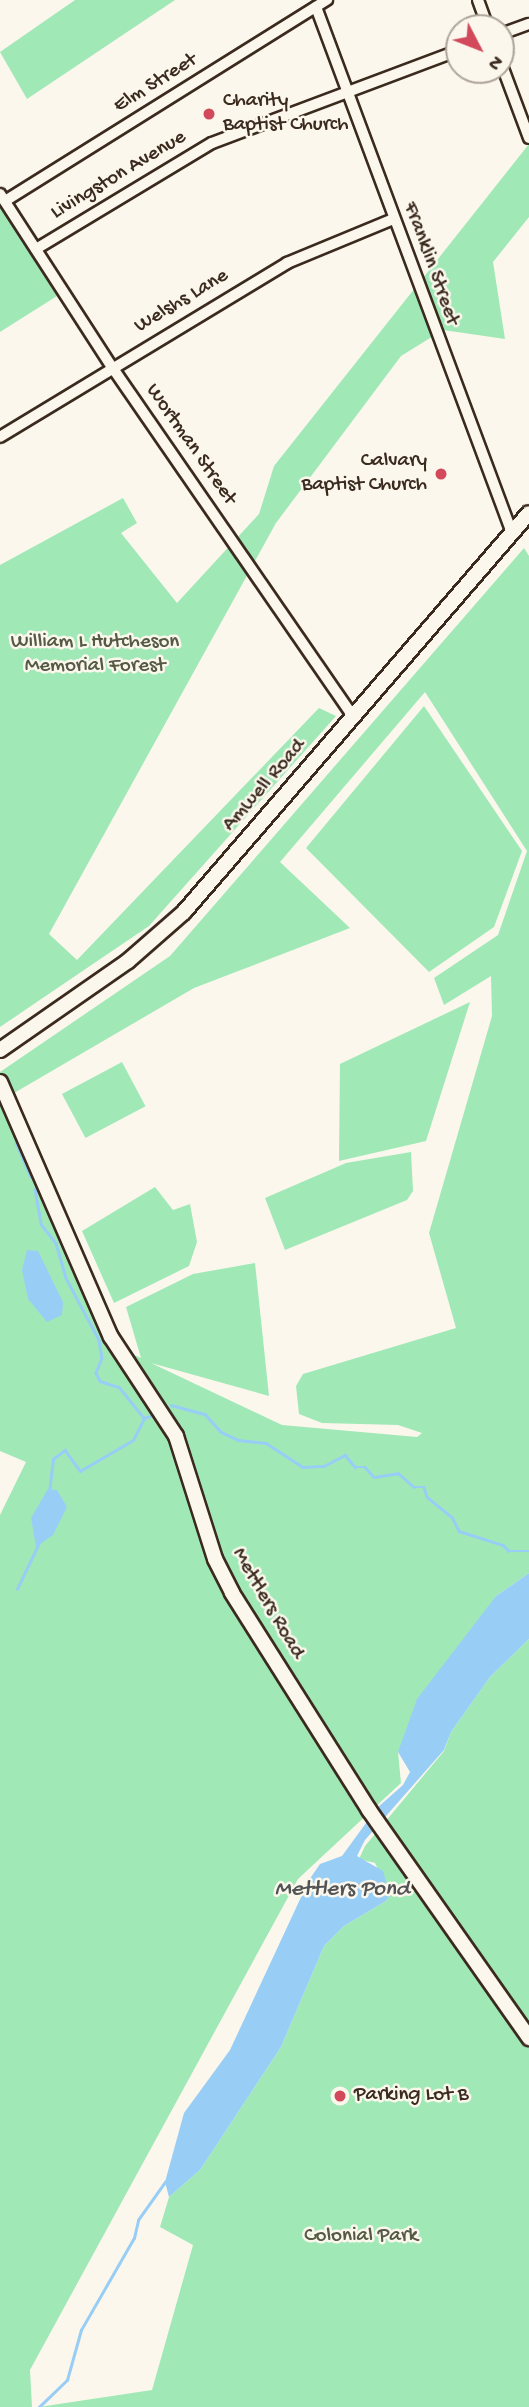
<!DOCTYPE html>
<html>
<head>
<meta charset="utf-8">
<style>
  body { margin:0 }
  #map { position:relative; width:529px; height:2407px; overflow:hidden; background:#fbf7ec; font-family:"Gochi Hand",sans-serif }
  div>[style] { position:absolute }
  [style*='--x'] { left:calc(var(--x)*1px); top:calc(var(--y)*1px); width:calc(var(--w)*1px); rotate:calc(var(--a)*1deg) }
  .green>* { inset:0; background:#a0e9b7; transform-origin:0 0 }
  .water>* { inset:0; background:#98cdf6 }
  .stream>* { height:2.5px; margin:-1.25px; padding:0 1.25px; transform-origin:1.25px; border-radius:1.25px; background:#98cdf6 }
  .roads { filter:drop-shadow(2px 0 #3b2a1e) drop-shadow(-2px 0 #3b2a1e) drop-shadow(0 2px #3b2a1e) drop-shadow(0 -2px #3b2a1e) }
  .street>* { height:10px; margin:-5px; padding:0 5px; transform-origin:5px; border-radius:5px; background:#fbf7ec }
  .secondary>* { height:14px; margin:-7px; padding:0 7px; transform-origin:7px; border-radius:7px; background:#fbf7ec }
  .dots>* { width:19px; height:19px; translate:-50% -50%; box-sizing:border-box; border:4px solid #fbf7ec; border-radius:50% }
  span { translate:-50% -50%; white-space:nowrap; text-align:center; line-height:1.15; -webkit-text-stroke:5px #fbf7ec; paint-order:stroke }
  .street-label { font-size:21px; color:#3b2a1e }
  .poi-label { font-size:21px; color:#3b2a1e }
  .left { translate:0 -50%; text-align:left }
  .right { translate:-100% -50%; text-align:right }
  .park-label { font-size:21px; color:#545a44 }
  .water-label { font-size:23px; color:#525354; font-style:italic }
  .north { position:absolute; left:445px; top:14px; width:70px; height:70px; box-sizing:border-box; background:#fbf7ec; border:2px solid #aea59a; border-radius:50%; rotate:132deg; font-size:19px; font-weight:700; line-height:28px; text-align:center; color:#3b2a1e }
  .north::after { content:''; display:block; margin:auto; width:24px; height:32px; background:#d1495b; clip-path:polygon(50% 0,100% 100%,50% 72%,0 100%) }
</style>
</head>
<body>
<div id="map">
  <div class="green">
    <i style="clip-path:polygon(75px 0,175px 0,27px 99px,0 52px)"></i>
    <i style="clip-path:polygon(529px 144px,529px 217px,493px 262px,505px 339px,443px 330px,401px 356px,276px 523px,49px 934px,77px 960px,319px 708px,336px 716px,149px 926px,0 1027px,0 565px,123px 498px,137px 523px,121px 533px,177px 603px,259px 514px,274px 466px)"></i>
    <i style="clip-path:polygon(0 207px,57px 296px,0 332px)"></i>
    <i style="clip-path:polygon(evenodd,524px 548px,529px 556px,529px 1573px,496px 1596px,398px 1752px,401px 1783px,298px 1879px,30px 2370px,32px 2407px,0 2407px,0 1515px,26px 1462px,0 1451px,0 1072px,170px 956px,524px 548px,425px 692px,527px 851px,498px 935px,434px 978px,444px 1005px,491px 976px,492px 1016px,429px 1233px,456px 1328px,303px 1374px,296px 1386px,299px 1414px,322px 1423px,398px 1425px,422px 1433px,417px 1437px,282px 1425px,151px 1363px,269px 1396px,255px 1263px,193px 1274px,126px 1307px,141px 1358px,117px 1347px,9px 1096px,194px 988px,350px 928px,280px 862px,425px 692px)"></i>
    <i style="clip-path:polygon(424px 706px,522px 851px,494px 927px,429px 972px,306px 848px)"></i>
    <i style="clip-path:polygon(470px 1002px,426px 1141px,339px 1161px,340px 1064px)"></i>
    <i style="left:122px;top:1062px;width:50px;height:68px;rotate:62deg"></i>
    <i style="clip-path:polygon(411px 1152px,413px 1191px,407px 1200px,285px 1250px,265px 1198px,346px 1163px)"></i>
    <i style="clip-path:polygon(155px 1187px,173px 1210px,190px 1204px,197px 1242px,189px 1266px,114px 1303px,82px 1231px)"></i>
    <i style="clip-path:polygon(529px 1639px,529px 2407px,39px 2407px,152px 2390px,193px 2245px,160px 2227px,169px 2197px,200px 2170px,281px 2047px,324px 1946px,344px 1926px,386px 1901px,390px 1894px,375px 1863px,359px 1859px,365px 1846px,444px 1751px,451px 1732px,490px 1677px)"></i>
  </div>
  <div class="water">
    <i style="clip-path:polygon(27px 1250px,38px 1251px,63px 1302px,62px 1315px,47px 1322px,28px 1299px,22px 1270px)"></i>
    <i style="clip-path:polygon(48px 1489px,57px 1490px,67px 1507px,53px 1535px,36px 1547px,31px 1518px)"></i>
    <i style="clip-path:polygon(529px 1573px,529px 1639px,490px 1677px,451px 1732px,444px 1750px,365px 1840px,357px 1856px,383px 1871px,390px 1895px,386px 1901px,344px 1926px,324px 1946px,281px 2047px,200px 2170px,169px 2197px,165px 2182px,184px 2113px,230px 2050px,309px 1880px,320px 1864px,342px 1856px,377px 1808px,403px 1785px,410px 1772px,398px 1752px,417px 1699px,496px 1596px)"></i>
  </div>
  <div class="stream">
    <i style="--x:16;--y:1142;--w:38;--a:67"></i>
    <i style="--x:35;--y:1189;--w:36;--a:80"></i>
    <i style="--x:41;--y:1224;--w:24;--a:52"></i>
    <i style="--x:56;--y:1243;--w:36;--a:74"></i>
    <i style="--x:66;--y:1278;--w:70;--a:62"></i>
    <i style="--x:99;--y:1340;--w:18;--a:81"></i>
    <i style="--x:102;--y:1358;--w:16;--a:112"></i>
    <i style="--x:96;--y:1373;--w:9;--a:63"></i>
    <i style="--x:100;--y:1381;--w:20;--a:18"></i>
    <i style="--x:119;--y:1387;--w:40;--a:51"></i>
    <i style="--x:144;--y:1418;--w:9;--a:-18"></i>
    <i style="--x:171;--y:1405;--w:35;--a:15"></i>
    <i style="--x:205;--y:1414;--w:24;--a:48"></i>
    <i style="--x:221;--y:1432;--w:19;--a:25"></i>
    <i style="--x:238;--y:1440;--w:28;--a:6"></i>
    <i style="--x:266;--y:1443;--w:44;--a:33"></i>
    <i style="--x:303;--y:1467;--w:21;--a:-3"></i>
    <i style="--x:324;--y:1466;--w:24;--a:-28"></i>
    <i style="--x:345;--y:1455;--w:16;--a:50"></i>
    <i style="--x:355;--y:1467;--w:10;--a:0"></i>
    <i style="--x:365;--y:1467;--w:13;--a:48"></i>
    <i style="--x:374;--y:1477;--w:24;--a:-9"></i>
    <i style="--x:398;--y:1473;--w:21;--a:41"></i>
    <i style="--x:414;--y:1487;--w:10;--a:0"></i>
    <i style="--x:424;--y:1487;--w:10;--a:73"></i>
    <i style="--x:427;--y:1497;--w:32;--a:39"></i>
    <i style="--x:452;--y:1517;--w:16;--a:63"></i>
    <i style="--x:459;--y:1531;--w:46;--a:17.7"></i>
    <i style="--x:503;--y:1545;--w:8;--a:45"></i>
    <i style="--x:509;--y:1551;--w:20;--a:0"></i>
    <i style="--x:49;--y:1492;--w:33;--a:-83"></i>
    <i style="--x:53;--y:1459;--w:15;--a:-37"></i>
    <i style="--x:65;--y:1450;--w:26;--a:54"></i>
    <i style="--x:80;--y:1471;--w:61;--a:-30.3"></i>
    <i style="--x:133;--y:1440;--w:25;--a:-63"></i>
    <i style="--x:17;--y:1589;--w:51;--a:-64.4"></i>
    <i style="--x:39;--y:2407;--w:39;--a:-44"></i>
    <i style="--x:67;--y:2380;--w:52;--a:-74.4"></i>
    <i style="--x:81;--y:2330;--w:106;--a:-60.1"></i>
    <i style="--x:134;--y:2238;--w:18;--a:-77"></i>
    <i style="--x:138;--y:2220;--w:47;--a:-54.6"></i>
  </div>
  <div class="roads">
    <div class="street">
      <i style="--x:478;--y:0;--w:30;--a:70"></i>
      <i style="--x:316;--y:7;--w:561;--a:69.56"></i>
      <i style="--x:501;--y:34;--w:30;--a:-20"></i>
      <i style="--x:501;--y:63;--w:80;--a:69.5"></i>
      <i style="--x:0;--y:194;--w:206;--a:57.1"></i>
      <i style="--x:112;--y:367;--w:424;--a:55.4"></i>
      <i style="--x:5;--y:201;--w:380;--a:-32"></i>
      <i style="--x:36;--y:249;--w:205;--a:-31.1"></i>
      <i style="--x:212;--y:143;--w:264;--a:-20.6"></i>
      <i style="--x:0;--y:437;--w:336;--a:-31.2"></i>
      <i style="--x:287;--y:263;--w:115;--a:-22.5"></i>
    </div>
    <div class="secondary">
      <i style="--x:0;--y:1050;--w:156;--a:-34.8"></i>
      <i style="--x:128;--y:961;--w:74;--a:-41.2"></i>
      <i style="--x:184;--y:912;--w:527;--a:-49.15"></i>
      <i style="--x:0;--y:1082;--w:278;--a:66.5"></i>
      <i style="--x:111;--y:1337;--w:118;--a:56.7"></i>
      <i style="--x:176;--y:1436;--w:129;--a:72.4"></i>
      <i style="--x:215;--y:1559;--w:38;--a:63"></i>
      <i style="--x:232;--y:1593;--w:257;--a:57.7"></i>
      <i style="--x:369;--y:1810;--w:279;--a:54.9"></i>
    </div>
  </div>
  <div class="dots">
    <i style="left:209px;top:114px;background:#d1495b"></i>
    <i style="left:441px;top:474px;background:#d1495b"></i>
    <i style="left:340px;top:2096px;background:#d1495b"></i>
  </div>
  <div class="street-label">
    <span style="left:156px;top:84px;rotate:-32deg">Elm Street</span>
    <span style="left:119px;top:176px;rotate:-31deg">Livingston Avenue</span>
    <span style="left:430px;top:264px;rotate:70deg">Franklin Street</span>
    <span style="left:182px;top:302px;rotate:-31deg">Welshs Lane</span>
    <span style="left:190px;top:445px;rotate:55deg">Wortman Street</span>
    <span style="left:265px;top:786px;rotate:-49deg">Amwell Road</span>
    <span style="left:267px;top:1604px;rotate:60deg">Mettlers Road</span>
  </div>
  <div class="poi-label">
    <span class="left" style="left:223px;top:114px">Charity<br>Baptist Church</span>
    <span class="right" style="left:427px;top:474px">Calvary<br>Baptist Church</span>
    <span class="left" style="left:354px;top:2096px">Parking Lot B</span>
  </div>
  <div class="park-label">
    <span style="left:95px;top:655px">William L Hutcheson<br>Memorial Forest</span>
    <span style="left:361px;top:2237px">Colonial Park</span>
  </div>
  <div class="water-label">
    <span style="left:342px;top:1890px">Mettlers Pond</span>
  </div>
  <div class="north">N</div>
</div>
</body>
</html>
